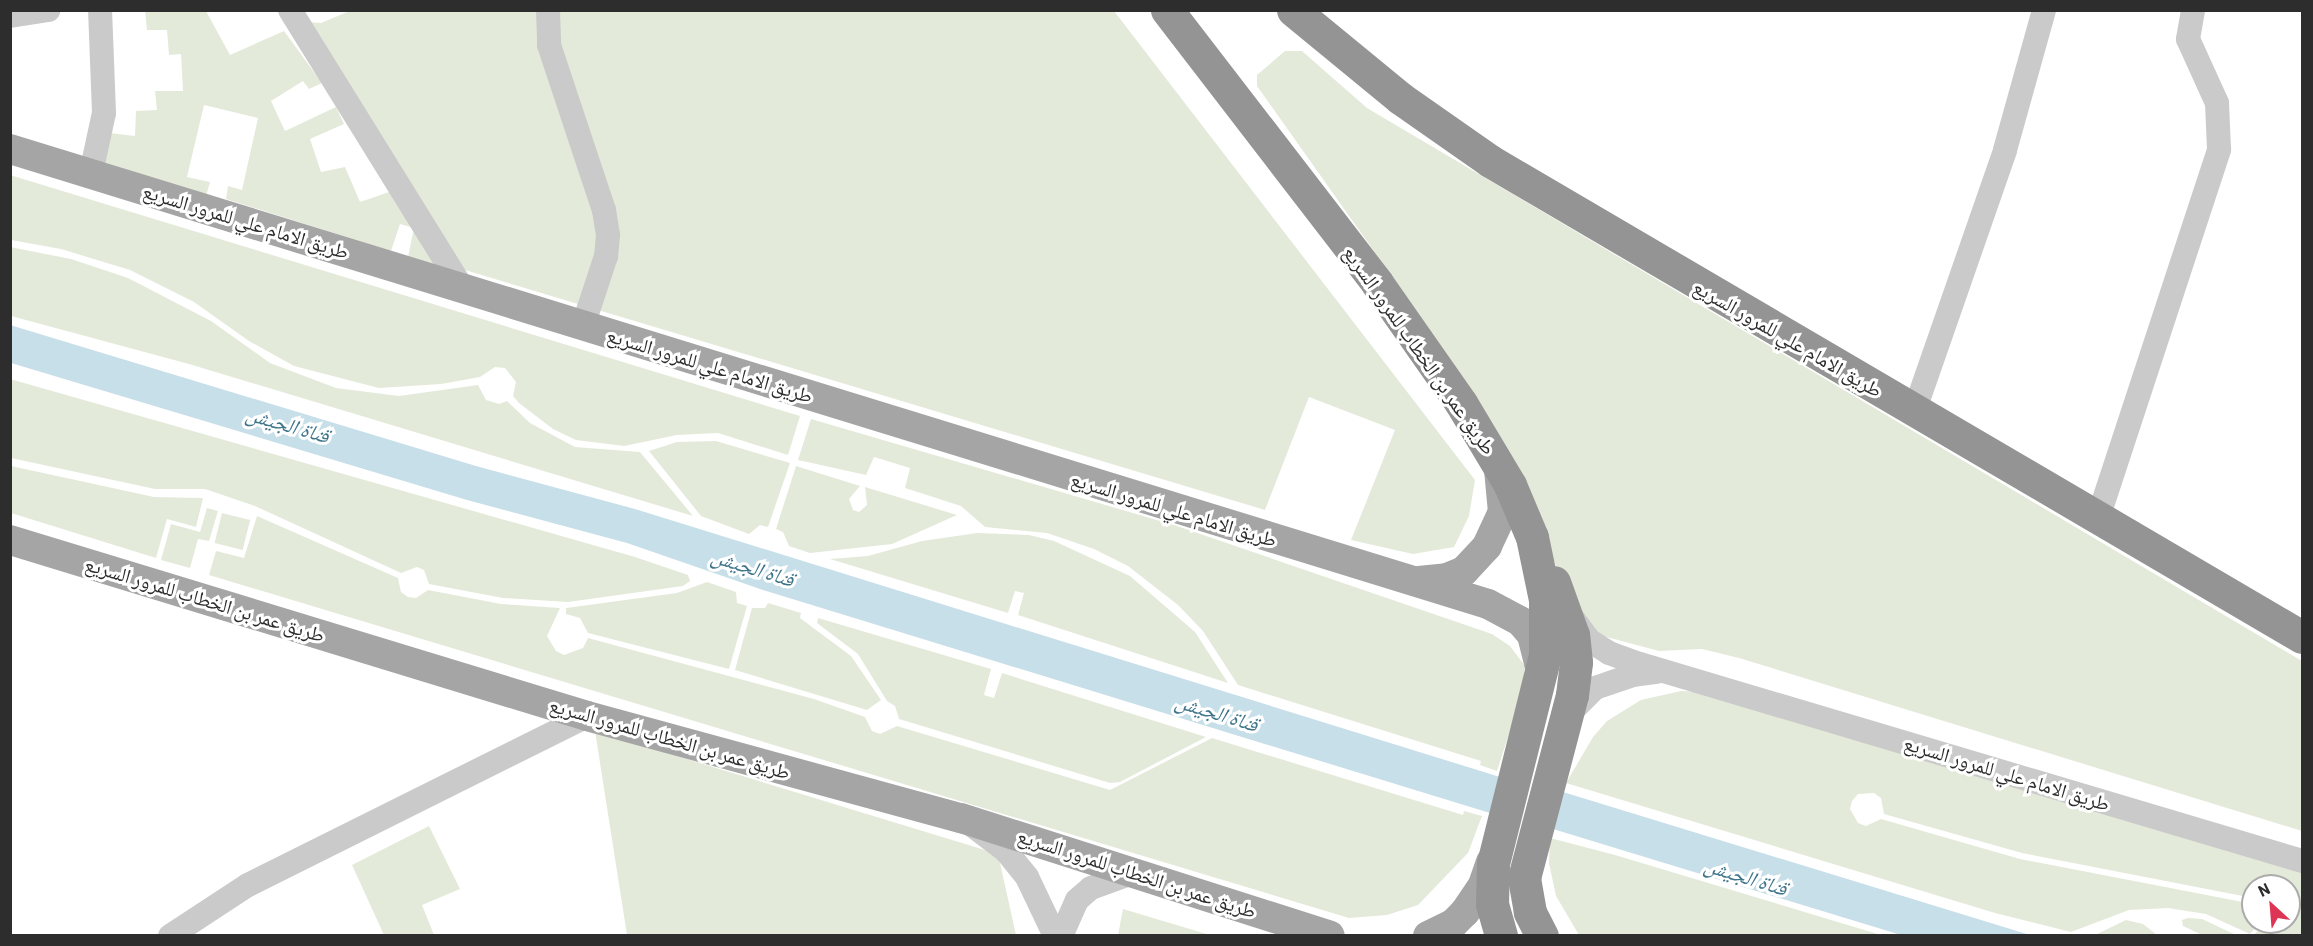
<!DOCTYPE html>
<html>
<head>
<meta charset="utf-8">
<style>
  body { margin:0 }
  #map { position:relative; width:2313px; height:946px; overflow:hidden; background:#fff; font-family:Barlow,"Noto Naskh Arabic",sans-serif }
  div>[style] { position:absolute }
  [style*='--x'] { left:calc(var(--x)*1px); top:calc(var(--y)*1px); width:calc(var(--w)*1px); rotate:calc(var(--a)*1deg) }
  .green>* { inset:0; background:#e4eada; transform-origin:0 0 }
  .water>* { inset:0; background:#c7dfe9 }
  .minor>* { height:24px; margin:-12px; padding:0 12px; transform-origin:12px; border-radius:12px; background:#cacaca }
  .major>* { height:30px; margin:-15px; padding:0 15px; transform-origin:15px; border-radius:15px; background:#a5a5a5 }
  .highway>* { height:33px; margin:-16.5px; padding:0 16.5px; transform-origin:16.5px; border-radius:16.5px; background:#949494 }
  span { translate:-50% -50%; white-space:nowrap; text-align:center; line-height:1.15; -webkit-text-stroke:6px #fff; paint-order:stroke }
  .street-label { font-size:20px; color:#2d2d2d }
  .water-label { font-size:21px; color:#3f758b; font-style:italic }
  .frame { position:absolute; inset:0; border:12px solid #2d2d2d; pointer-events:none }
  .north { position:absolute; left:2241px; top:874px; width:60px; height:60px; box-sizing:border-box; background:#fff; border:2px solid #ababab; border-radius:50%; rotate:334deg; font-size:16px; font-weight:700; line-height:24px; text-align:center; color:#2d2d2d }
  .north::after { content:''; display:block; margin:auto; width:21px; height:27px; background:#dd3553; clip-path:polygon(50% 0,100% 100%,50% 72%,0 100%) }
</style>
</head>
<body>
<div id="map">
  <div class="green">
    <i style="clip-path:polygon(352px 10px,1114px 11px,1475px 480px,1469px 516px,1454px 547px,1413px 554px,1351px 540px,1395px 430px,1309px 397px,1265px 510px,455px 267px,308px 22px,321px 23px)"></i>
    <i style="clip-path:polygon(145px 11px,206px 11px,230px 55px,284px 31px,322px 83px,309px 89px,303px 81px,271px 101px,285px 131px,336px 107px,344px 124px,310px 139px,321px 172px,345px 167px,360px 202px,395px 190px,446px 267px,408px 257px,414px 228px,400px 224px,391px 251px,226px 199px,228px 186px,242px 190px,258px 118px,204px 105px,187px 177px,210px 182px,206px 196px,104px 162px,110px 133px,135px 136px,136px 111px,157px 110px,155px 91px,183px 91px,181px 54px,169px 55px,167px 30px,147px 30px)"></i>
    <i style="clip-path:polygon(1285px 51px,1302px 51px,1367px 108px,2302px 661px,2302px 831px,1739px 658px,1702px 649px,1659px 651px,1588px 632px,1565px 591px,1536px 512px,1388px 271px,1257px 86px,1257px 75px)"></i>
    <i style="clip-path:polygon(10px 175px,800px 416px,788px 455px,718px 433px,677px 435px,624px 446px,576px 440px,553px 429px,519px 403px,513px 396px,516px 382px,505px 368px,495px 367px,480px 377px,441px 384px,379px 388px,294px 366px,249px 341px,194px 302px,130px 270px,61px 249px,11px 240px)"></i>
    <i style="clip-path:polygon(10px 247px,71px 259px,128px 278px,211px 321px,270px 363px,336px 388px,399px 396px,478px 385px,486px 400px,499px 404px,507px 401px,530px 423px,575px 447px,640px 452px,693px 516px,189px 364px,11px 316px)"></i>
    <i style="clip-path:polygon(10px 379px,635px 557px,688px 575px,690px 581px,683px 586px,568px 602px,503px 598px,429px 584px,424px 570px,417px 567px,401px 573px,255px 506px,205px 489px,155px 489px,11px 458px)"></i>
    <i style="clip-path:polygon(811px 419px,1174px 525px,1492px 634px,1510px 646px,1525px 666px,1522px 693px,1497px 771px,1480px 765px,1481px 761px,1238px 685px,1203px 631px,1178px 605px,1128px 566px,1094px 549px,1047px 533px,985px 527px,961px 506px,905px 488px,910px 468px,874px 457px,866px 475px,798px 460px)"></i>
    <i style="clip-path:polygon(716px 441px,790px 463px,768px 527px,760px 525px,749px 534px,701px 516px,649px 451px,677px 442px)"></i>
    <i style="clip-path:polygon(11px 466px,154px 497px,203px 498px,196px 527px,167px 519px,156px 558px,11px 513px)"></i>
    <i style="clip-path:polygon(796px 466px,860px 486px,849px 499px,853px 510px,859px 512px,867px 505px,865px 487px,957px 515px,892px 544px,810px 553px,789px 546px,783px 532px,776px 529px)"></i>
    <i style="clip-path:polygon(207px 508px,218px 511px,209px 541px,198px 539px,190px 568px,161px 560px,171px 524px,200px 532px)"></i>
    <i style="left:222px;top:513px;width:29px;height:31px;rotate:14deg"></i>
    <i style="clip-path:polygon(257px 516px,398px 578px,401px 592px,408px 597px,416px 598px,428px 590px,501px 604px,560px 608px,547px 636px,556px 651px,564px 655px,583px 648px,588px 638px,814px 699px,865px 717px,872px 731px,880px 734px,897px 726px,1110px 790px,1212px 738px,1463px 815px,1464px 811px,1482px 816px,1468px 853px,1418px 905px,1387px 915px,1349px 918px,209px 575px,216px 551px,244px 558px)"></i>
    <i style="clip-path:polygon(977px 533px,1029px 535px,1054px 541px,1130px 576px,1195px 632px,1228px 683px,1018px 615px,1024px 593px,1015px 591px,1008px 613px,830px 559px,868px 556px,922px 541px)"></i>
    <i style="clip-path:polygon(707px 582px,736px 592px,737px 603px,747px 606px,729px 669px,588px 633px,580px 618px,566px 614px,566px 608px,677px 593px)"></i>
    <i style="clip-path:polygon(768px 603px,801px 613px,800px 618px,851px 656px,881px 700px,867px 710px,735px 670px,752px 608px,765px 608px)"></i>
    <i style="clip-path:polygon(818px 618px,991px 669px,984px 695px,994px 698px,1002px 673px,1206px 737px,1120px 782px,1110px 783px,899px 719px,895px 706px,887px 701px,858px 654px,817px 623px)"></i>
    <i style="clip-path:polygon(1681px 691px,1704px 692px,2302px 870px,2302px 935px,2254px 935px,2262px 926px,2289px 922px,2289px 886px,2253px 886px,2253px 898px,2022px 853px,1884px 814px,1881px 798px,1874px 793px,1858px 794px,1852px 801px,1850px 809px,1858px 823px,1866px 826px,1881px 819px,2020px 859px,2253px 904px,2253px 922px,2258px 924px,2250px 934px,2206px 914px,2168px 908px,2129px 910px,2071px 932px,1995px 913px,1566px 783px,1593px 737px,1607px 721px,1641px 700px)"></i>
    <i style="clip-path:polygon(595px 731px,998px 854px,1016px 935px,627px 935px)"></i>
    <i style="clip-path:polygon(429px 826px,460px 889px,422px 905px,434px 935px,384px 935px,352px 865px)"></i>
    <i style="clip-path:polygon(1550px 838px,1615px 855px,1881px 935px,1579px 935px,1556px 896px,1549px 863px)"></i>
    <i style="clip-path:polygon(1123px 909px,1210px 935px,1118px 935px)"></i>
    <i style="clip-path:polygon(2188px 918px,2202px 919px,2236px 935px,2202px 935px,2183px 926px,2182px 920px)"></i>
    <i style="clip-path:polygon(2126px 920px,2143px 924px,2157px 935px,2095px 935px)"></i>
  </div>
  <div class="water">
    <i style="clip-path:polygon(10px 325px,476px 466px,635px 509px,1500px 777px,1490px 813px,763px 590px,627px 543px,467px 500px,11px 363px)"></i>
    <i style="clip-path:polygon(1563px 792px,2030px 935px,1901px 935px,1553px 829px)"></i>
  </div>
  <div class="minor">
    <i style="--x:290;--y:10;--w:326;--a:58.2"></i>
    <i style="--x:548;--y:10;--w:35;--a:88"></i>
    <i style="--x:549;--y:45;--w:174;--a:71.6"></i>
    <i style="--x:604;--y:210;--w:25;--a:81"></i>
    <i style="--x:608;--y:235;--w:21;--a:95"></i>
    <i style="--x:606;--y:256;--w:74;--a:108.2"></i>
    <i style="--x:10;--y:16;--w:39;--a:-9"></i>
    <i style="--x:91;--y:173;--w:61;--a:-77.8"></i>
    <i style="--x:104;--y:113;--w:103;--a:-92.2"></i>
    <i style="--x:1914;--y:412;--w:277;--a:-70.8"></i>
    <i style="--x:2005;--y:150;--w:145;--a:-74.4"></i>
    <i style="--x:2098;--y:518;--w:388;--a:-71.8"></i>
    <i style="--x:2219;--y:149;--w:46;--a:-92.5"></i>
    <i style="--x:2217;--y:103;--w:70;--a:-114.4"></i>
    <i style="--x:2188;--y:39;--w:29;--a:-80"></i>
    <i style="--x:1571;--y:616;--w:31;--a:53"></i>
    <i style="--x:1590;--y:641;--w:22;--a:32"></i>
    <i style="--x:1609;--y:653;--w:33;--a:20"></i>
    <i style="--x:1640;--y:664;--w:691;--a:16.57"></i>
    <i style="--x:1568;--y:715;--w:38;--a:-45"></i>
    <i style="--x:1595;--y:688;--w:39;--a:-19"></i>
    <i style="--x:1632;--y:675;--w:25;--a:-7"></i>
    <i style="--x:973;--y:826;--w:41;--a:37.1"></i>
    <i style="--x:1006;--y:851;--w:33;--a:51"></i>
    <i style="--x:1027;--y:877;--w:65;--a:64.6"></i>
    <i style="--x:170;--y:936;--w:93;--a:-33.2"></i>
    <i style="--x:248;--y:885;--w:379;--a:-26.5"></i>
    <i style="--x:1061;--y:936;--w:39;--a:-66"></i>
    <i style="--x:1077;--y:900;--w:18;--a:-41"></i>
    <i style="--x:1091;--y:888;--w:47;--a:-20"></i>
  </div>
  <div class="major">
    <i style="--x:10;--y:149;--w:1546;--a:17.11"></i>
    <i style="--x:1488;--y:604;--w:36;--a:28"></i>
    <i style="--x:1520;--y:621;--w:18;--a:49"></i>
    <i style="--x:1532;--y:635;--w:34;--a:76"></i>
    <i style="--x:10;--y:540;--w:603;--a:16.96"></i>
    <i style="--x:587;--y:716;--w:388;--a:15.3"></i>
    <i style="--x:961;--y:818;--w:387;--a:17.7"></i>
    <i style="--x:1419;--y:581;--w:28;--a:-6"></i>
    <i style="--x:1447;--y:578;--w:18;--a:-22"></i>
    <i style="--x:1464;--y:571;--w:34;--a:-47"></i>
    <i style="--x:1487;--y:546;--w:38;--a:-65"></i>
    <i style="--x:1503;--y:512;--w:42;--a:-95.4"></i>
    <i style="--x:1428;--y:936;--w:28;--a:-26"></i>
    <i style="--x:1453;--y:924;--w:17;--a:-45"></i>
    <i style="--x:1465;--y:912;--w:32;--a:-56"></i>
    <i style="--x:1483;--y:885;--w:24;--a:-71"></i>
  </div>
  <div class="highway">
    <i style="--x:1167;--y:10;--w:344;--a:52.4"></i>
    <i style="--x:1377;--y:283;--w:146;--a:55"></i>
    <i style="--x:1461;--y:403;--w:96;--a:59.1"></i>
    <i style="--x:1510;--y:485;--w:56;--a:67.1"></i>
    <i style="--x:1532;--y:537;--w:64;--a:78.3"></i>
    <i style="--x:1545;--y:600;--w:55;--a:90"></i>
    <i style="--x:1545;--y:655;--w:215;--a:104"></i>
    <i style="--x:1493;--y:864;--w:40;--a:91.4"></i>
    <i style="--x:1492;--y:904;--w:33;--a:74"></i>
    <i style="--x:1293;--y:10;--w:139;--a:39.4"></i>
    <i style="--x:1400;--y:98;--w:110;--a:35"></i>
    <i style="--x:1490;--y:161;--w:941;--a:30.38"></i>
    <i style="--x:1542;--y:936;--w:27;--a:-117"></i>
    <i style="--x:1530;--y:912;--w:35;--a:-100"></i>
    <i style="--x:1524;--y:878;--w:189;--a:-75.3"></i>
    <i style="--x:1572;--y:695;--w:33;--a:-83"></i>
    <i style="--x:1576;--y:662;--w:27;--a:-96"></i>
    <i style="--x:1573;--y:635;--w:56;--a:-109.7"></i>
  </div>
  <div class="street-label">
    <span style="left:246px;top:221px;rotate:17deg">طريق الامام علي للمرور السريع</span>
    <span style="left:1788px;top:338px;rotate:30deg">طريق الامام علي للمرور السريع</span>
    <span style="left:1420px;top:350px;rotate:55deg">طريق عمر بن الخطاب للمرور السريع</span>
    <span style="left:710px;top:365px;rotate:17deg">طريق الامام علي للمرور السريع</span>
    <span style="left:1174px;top:509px;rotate:17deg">طريق الامام علي للمرور السريع</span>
    <span style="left:205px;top:599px;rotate:17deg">طريق عمر بن الخطاب للمرور السريع</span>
    <span style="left:670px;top:738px;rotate:16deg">طريق عمر بن الخطاب للمرور السريع</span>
    <span style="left:2007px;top:773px;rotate:17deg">طريق الامام علي للمرور السريع</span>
    <span style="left:1137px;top:873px;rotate:18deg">طريق عمر بن الخطاب للمرور السريع</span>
  </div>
  <div class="water-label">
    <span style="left:288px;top:424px;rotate:16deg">قناة الجيش</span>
    <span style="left:753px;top:567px;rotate:17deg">قناة الجيش</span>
    <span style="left:1217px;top:712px;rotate:17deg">قناة الجيش</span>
    <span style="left:1746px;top:876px;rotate:17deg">قناة الجيش</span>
  </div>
  <div class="frame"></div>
  <div class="north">N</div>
</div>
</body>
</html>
